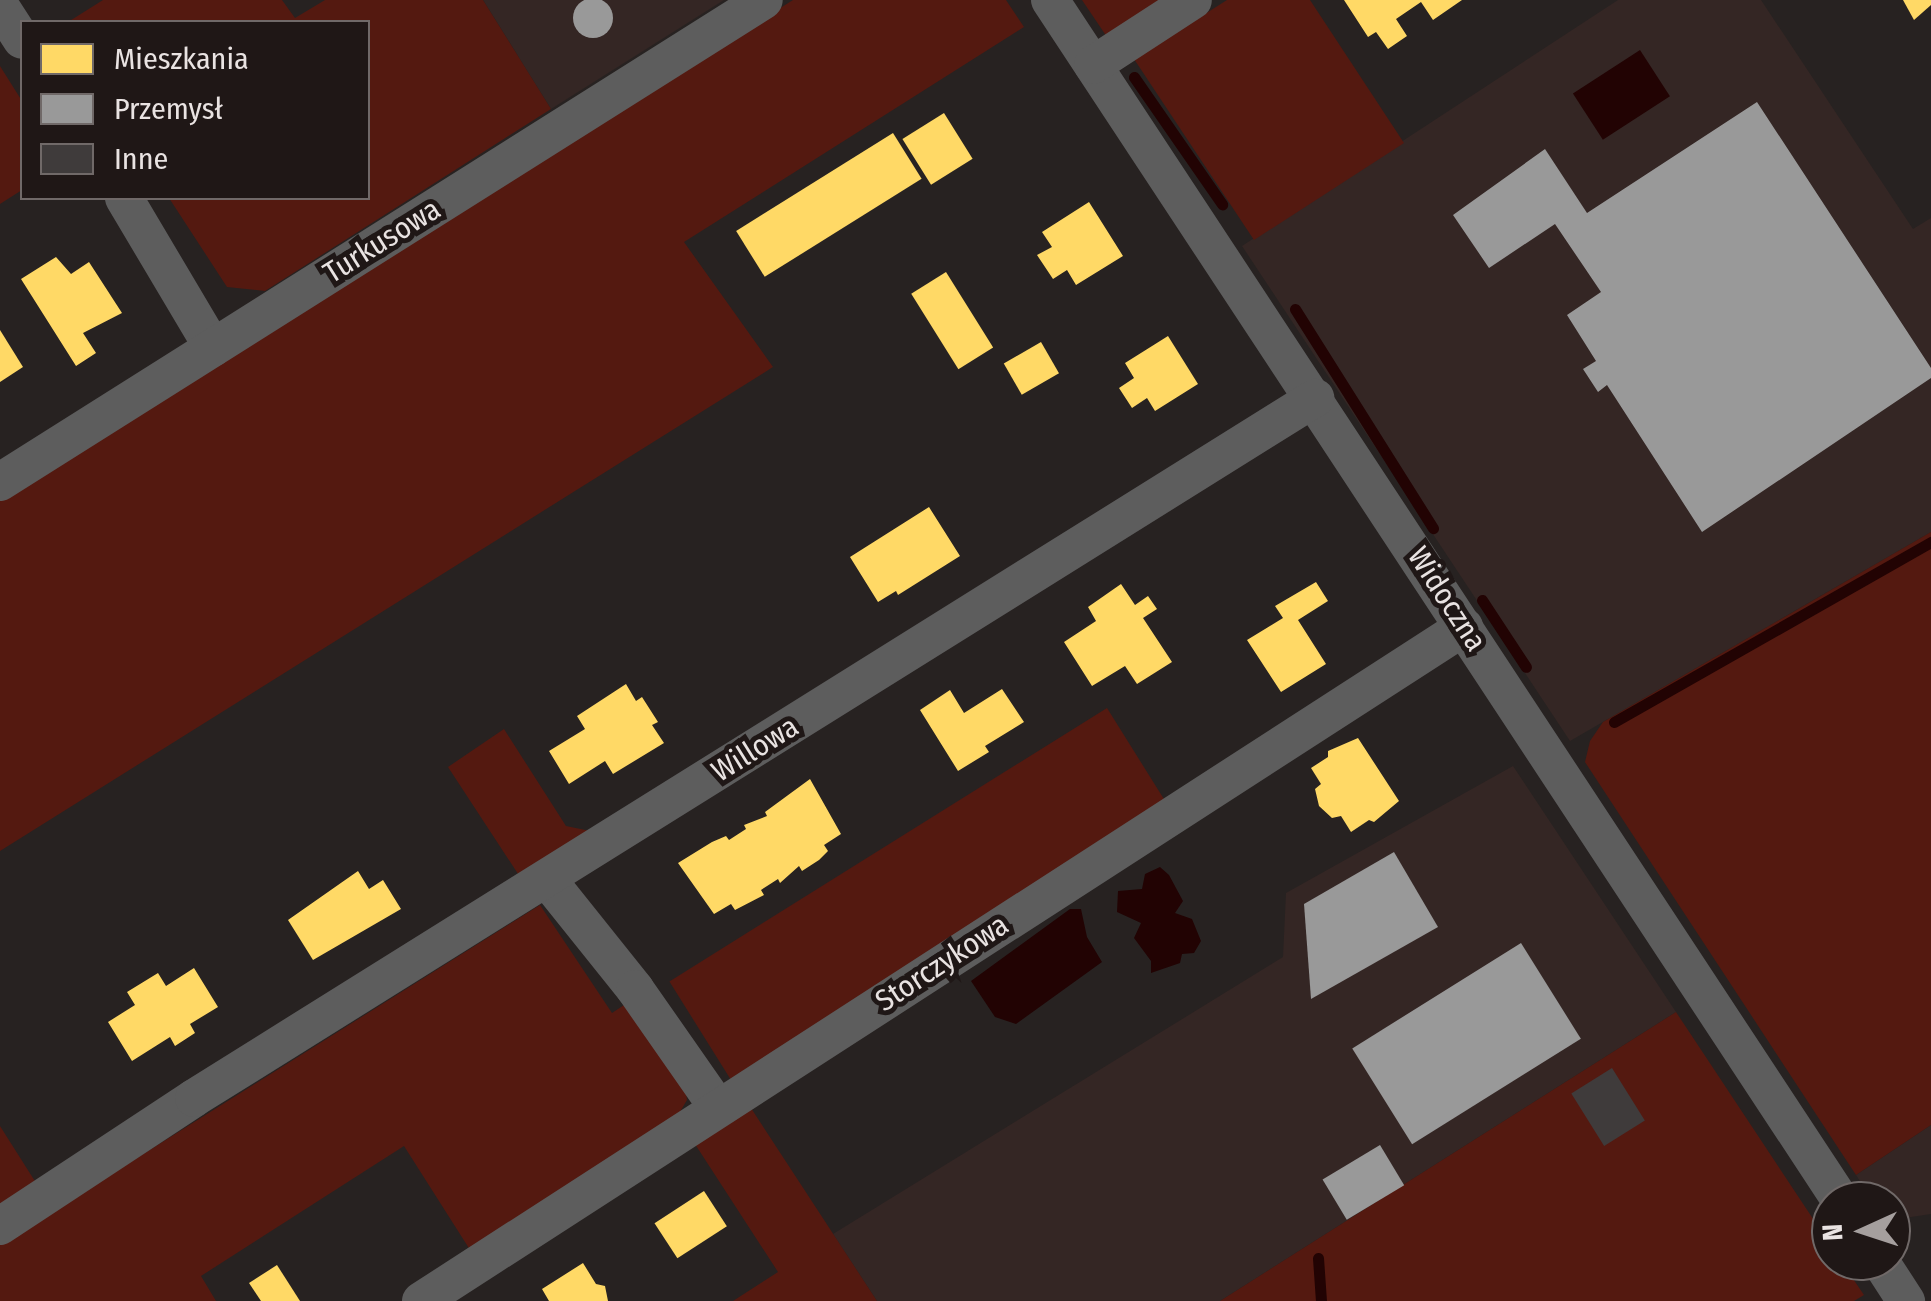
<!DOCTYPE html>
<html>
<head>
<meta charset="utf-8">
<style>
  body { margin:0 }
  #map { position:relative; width:1931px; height:1301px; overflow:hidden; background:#272221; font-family:"Fira Sans Condensed",sans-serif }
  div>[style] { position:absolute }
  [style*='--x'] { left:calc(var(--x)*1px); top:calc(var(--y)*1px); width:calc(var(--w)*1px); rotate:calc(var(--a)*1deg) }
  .built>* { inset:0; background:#342624 }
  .green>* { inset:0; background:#541910; transform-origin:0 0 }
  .water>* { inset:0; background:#220303; transform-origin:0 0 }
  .homes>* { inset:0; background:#ffd966; transform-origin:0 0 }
  .industry>* { inset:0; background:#999; transform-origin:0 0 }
  .round { border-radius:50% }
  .stream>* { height:11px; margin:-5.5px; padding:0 5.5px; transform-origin:5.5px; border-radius:5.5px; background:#220303 }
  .building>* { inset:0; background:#3f3b3b; transform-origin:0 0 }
  .minor>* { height:38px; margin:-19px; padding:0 19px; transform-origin:19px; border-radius:19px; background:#5d5d5d }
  span { translate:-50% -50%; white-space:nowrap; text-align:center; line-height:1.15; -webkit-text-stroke:10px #1f1716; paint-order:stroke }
  .street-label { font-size:30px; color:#e9e3e2 }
  .legend { position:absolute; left:20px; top:20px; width:350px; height:180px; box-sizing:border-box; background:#1f1716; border:2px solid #706968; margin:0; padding:12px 18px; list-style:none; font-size:30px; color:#e9e3e2 }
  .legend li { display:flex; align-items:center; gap:20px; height:50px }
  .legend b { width:50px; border:2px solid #706968 }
  .north { position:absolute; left:1811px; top:1181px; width:100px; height:100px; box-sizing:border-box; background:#1f1716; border:2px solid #706968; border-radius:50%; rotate:267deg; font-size:28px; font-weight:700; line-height:40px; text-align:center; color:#e9e3e2 }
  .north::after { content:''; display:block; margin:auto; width:35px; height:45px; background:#a59f9e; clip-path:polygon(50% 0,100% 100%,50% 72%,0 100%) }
</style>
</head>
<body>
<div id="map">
  <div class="built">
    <i style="clip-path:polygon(483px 0,724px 0,551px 109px)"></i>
    <i style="clip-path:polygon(1618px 0,1761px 0,1913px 229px,1931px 218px,1931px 532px,1570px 741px,1242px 246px)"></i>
    <i style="clip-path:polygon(1513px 766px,1676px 1012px,1220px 1301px,877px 1301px,833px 1234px,1283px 957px,1286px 893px)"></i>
    <i style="clip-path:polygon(1931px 1125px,1931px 1214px,1891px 1220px,1891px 1201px,1873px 1201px,1856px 1175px)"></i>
  </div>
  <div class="green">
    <i style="clip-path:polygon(103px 0,282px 0,295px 18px,325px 0,483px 0,551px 109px,265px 291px,227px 287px,169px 198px,368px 198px,368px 22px,68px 22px)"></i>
    <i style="clip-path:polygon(793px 0,1006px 0,1024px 27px,684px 242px,773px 367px,0 851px,0 501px)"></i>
    <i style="clip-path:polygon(1082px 0,1165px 0,1107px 37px)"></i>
    <i style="clip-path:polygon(1227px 0,1310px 0,1404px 143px,1254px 240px,1134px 59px)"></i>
    <i style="clip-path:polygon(0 66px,22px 101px,22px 190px,0 204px)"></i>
    <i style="clip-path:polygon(1931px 532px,1931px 1125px,1856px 1175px,1585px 762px,1590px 741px,1603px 722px)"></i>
    <i style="left:1107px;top:708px;width:115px;height:516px;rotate:58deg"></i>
    <i style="clip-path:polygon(504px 729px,566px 826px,595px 832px,522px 880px,448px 767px)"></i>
    <i style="clip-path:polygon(540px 905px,612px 1013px,627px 1003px,685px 1085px,687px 1100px,674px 1122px,472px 1253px,404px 1146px,201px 1276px,216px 1301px,0 1301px,0 1244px)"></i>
    <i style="clip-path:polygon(1676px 1012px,1831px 1246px,1831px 1261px,1841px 1261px,1864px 1295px,1854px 1301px,1220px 1301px)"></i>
    <i style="clip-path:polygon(749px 1105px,877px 1301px,733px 1301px,778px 1272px,693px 1141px)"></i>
    <i style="clip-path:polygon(0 1126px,38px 1186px,0 1210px)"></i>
  </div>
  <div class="water">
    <i style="left:1640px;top:50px;width:55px;height:80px;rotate:57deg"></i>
    <i style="clip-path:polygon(1160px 867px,1169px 875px,1183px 901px,1175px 913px,1192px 919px,1201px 941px,1194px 953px,1182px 954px,1180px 963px,1151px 973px,1151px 961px,1134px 938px,1141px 923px,1117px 912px,1118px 891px,1142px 889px,1145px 874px)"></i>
    <i style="clip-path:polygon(1070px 909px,1081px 909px,1087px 937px,1102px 962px,1016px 1024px,995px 1017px,971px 981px)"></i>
  </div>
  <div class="homes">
    <i style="clip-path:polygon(1344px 0,1462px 0,1433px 20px,1421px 2px,1396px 19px,1407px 36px,1388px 49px,1376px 32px,1368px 37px)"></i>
    <i style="clip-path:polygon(1903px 0,1931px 0,1931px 5px,1914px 20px)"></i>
    <i style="left:944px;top:113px;width:54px;height:49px;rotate:58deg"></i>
    <i style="left:893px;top:133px;width:54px;height:185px;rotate:58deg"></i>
    <i style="clip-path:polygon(1089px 202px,1123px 256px,1076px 285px,1067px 270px,1053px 279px,1037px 255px,1052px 247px,1042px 232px)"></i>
    <i style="clip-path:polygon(56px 257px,71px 274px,89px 262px,122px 313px,83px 333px,96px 353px,76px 366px,21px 279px)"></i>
    <i style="left:946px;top:272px;width:89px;height:41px;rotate:58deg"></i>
    <i style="clip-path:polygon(0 330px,23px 367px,0 382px)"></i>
    <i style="clip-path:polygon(1168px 336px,1198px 384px,1155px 411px,1147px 398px,1132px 408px,1119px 388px,1134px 378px,1125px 363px)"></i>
    <i style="left:1041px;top:342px;width:36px;height:43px;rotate:60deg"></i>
    <i style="clip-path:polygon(929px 507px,960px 556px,898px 595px,896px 591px,878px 602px,850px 557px)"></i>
    <i style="clip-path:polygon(1316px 582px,1328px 601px,1298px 620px,1326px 664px,1281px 692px,1247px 640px,1283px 618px,1275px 606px)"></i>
    <i style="clip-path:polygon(1121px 584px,1135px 605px,1148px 596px,1157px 609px,1143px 618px,1172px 662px,1137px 684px,1125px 666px,1092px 686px,1064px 642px,1096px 621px,1088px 607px)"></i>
    <i style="clip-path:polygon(626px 684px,636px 701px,642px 697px,658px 722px,652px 725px,664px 743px,613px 774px,605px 761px,569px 784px,549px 751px,585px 729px,577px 716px)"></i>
    <i style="clip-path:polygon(1002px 689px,1024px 722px,985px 746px,989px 752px,958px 771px,920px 710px,950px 690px,964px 713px)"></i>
    <i style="clip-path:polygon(1358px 738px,1399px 801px,1374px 822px,1369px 820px,1351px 832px,1341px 816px,1332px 818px,1319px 806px,1315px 789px,1321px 784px,1311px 768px,1328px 757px,1328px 751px)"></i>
    <i style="clip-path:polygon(810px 779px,841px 834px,824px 845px,828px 851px,819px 860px,802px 871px,799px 866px,780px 883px,778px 879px,761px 890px,764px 895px,735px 910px,731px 904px,714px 914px,678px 863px,712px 842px,726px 836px,729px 840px,746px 829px,744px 825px,767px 816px,765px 812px)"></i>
    <i style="clip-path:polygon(358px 871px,369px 889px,383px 880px,401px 909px,313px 960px,288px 920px)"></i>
    <i style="clip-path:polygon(194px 968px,218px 1007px,190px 1024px,195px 1033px,175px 1046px,170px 1037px,132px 1061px,108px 1022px,135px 1005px,127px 992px,158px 973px,166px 986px)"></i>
    <i style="left:704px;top:1191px;width:42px;height:59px;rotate:57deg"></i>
    <i style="clip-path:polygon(583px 1263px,596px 1284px,605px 1286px,608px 1301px,549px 1301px,542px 1289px)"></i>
    <i style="clip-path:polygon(277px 1265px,300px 1301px,261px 1301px,249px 1283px)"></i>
  </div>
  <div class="industry">
    <i class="round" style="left:573px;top:-2px;width:40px;height:40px"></i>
    <i style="clip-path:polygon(1757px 102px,1931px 368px,1931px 378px,1702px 532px,1607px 385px,1598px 392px,1583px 369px,1596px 361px,1567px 315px,1601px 292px,1555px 224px,1489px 268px,1453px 215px,1545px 149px,1587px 213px)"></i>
    <i style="clip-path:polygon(1394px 852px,1438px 927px,1311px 999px,1304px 904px)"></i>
    <i style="left:1521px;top:943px;width:113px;height:199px;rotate:58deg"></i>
    <i style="left:1380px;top:1145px;width:47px;height:67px;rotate:59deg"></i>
  </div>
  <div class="stream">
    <i style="--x:1134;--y:77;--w:155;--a:55.3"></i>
    <i style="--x:1295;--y:309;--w:259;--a:57.8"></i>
    <i style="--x:1482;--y:600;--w:80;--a:56.7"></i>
    <i style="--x:1614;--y:722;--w:365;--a:-29.6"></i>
    <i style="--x:1318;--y:1258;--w:43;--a:86"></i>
  </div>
  <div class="building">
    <i style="left:1612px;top:1068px;width:62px;height:48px;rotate:58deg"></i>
  </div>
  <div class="minor">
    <i style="--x:1050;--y:0;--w:1438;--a:56.63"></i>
    <i style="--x:0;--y:6;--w:40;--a:57.1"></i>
    <i style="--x:1093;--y:65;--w:119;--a:-33"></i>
    <i style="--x:124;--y:198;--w:174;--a:59.3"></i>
    <i style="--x:0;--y:482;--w:903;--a:-32.25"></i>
    <i style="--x:547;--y:879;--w:141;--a:51.3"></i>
    <i style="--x:635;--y:989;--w:145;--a:55.1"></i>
    <i style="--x:0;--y:1226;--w:232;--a:-33.4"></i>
    <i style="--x:194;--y:1098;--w:1322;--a:-31.98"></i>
    <i style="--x:1880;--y:1261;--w:48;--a:57"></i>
    <i style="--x:421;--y:1301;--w:1242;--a:-32.87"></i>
  </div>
  <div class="street-label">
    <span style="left:382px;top:241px;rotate:-32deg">Turkusowa</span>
    <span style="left:1447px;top:599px;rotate:57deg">Widoczna</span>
    <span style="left:755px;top:749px;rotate:-32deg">Willowa</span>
    <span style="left:942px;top:963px;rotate:-33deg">Storczykowa</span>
  </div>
  <ul class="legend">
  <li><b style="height:28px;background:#ffd966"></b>Mieszkania</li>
  <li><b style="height:28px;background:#999"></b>Przemysł</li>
  <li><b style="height:28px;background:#3f3b3b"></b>Inne</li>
  </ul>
  <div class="north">N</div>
</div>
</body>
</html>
